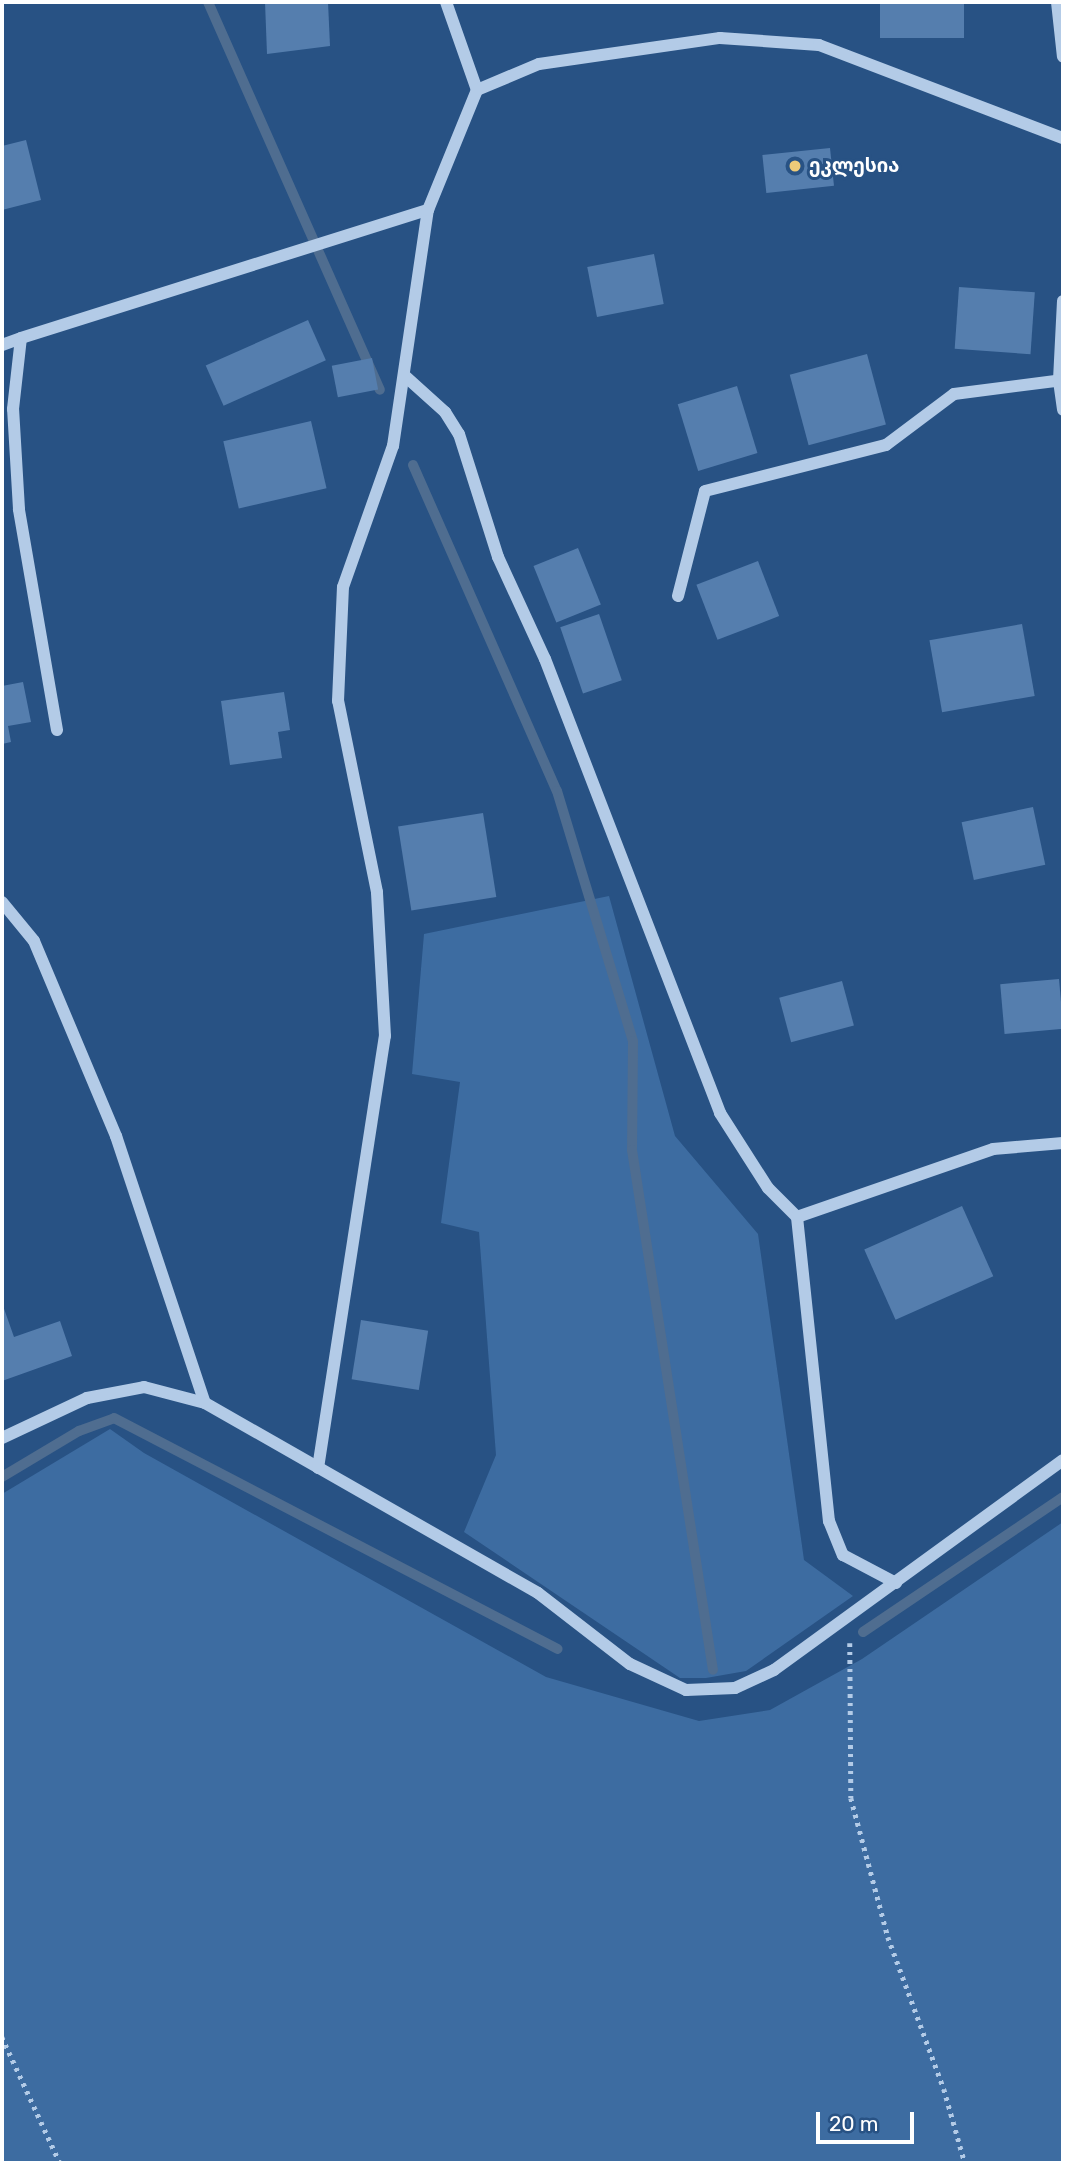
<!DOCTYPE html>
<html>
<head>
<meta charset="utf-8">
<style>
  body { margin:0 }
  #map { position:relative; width:1065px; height:2165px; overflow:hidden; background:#285284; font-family:Rubik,"Noto Sans Georgian",sans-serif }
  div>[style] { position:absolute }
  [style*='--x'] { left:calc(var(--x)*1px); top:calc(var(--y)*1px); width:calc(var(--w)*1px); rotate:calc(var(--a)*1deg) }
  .green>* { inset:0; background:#3d6ca1 }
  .stream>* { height:10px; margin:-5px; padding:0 5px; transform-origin:5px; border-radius:5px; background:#4f6d90 }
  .building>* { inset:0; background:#557eae; transform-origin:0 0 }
  .path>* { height:4.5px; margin-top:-2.25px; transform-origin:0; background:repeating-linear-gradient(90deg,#b3cbe7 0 3.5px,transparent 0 8.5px) }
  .minor>* { height:12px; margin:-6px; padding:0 6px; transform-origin:6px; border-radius:6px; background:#b3cbe7 }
  .dots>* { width:19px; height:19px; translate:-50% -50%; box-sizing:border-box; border:4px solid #285284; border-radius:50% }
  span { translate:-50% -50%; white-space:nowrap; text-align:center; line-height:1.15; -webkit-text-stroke:6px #285284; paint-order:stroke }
  .poi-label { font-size:19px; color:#fff; font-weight:700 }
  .left { translate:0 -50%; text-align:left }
  .frame { position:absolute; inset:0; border:4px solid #fff; pointer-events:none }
  .scale { position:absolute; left:816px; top:2112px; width:98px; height:32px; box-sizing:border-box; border:4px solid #fff; border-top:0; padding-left:9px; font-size:21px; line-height:24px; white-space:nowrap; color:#fff; -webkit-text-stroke:5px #285284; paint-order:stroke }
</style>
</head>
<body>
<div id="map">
  <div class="green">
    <i style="clip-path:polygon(609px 896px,675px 1136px,758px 1234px,804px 1560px,853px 1596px,746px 1671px,706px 1678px,680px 1678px,464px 1532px,496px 1455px,479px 1232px,441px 1223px,460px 1082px,412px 1074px,424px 934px)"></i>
    <i style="clip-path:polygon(110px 1429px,144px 1453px,546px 1677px,699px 1721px,770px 1710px,862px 1659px,1063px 1522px,1063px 2163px,2px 2163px,2px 1494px)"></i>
  </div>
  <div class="stream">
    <i style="--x:208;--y:2;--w:424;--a:66.1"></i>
    <i style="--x:413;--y:465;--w:356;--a:66.2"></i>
    <i style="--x:557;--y:791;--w:261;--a:73.1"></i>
    <i style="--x:633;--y:1041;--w:109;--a:90.5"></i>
    <i style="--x:632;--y:1150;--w:526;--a:81.15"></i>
    <i style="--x:2;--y:1477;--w:90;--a:-30.9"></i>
    <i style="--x:79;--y:1431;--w:37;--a:-20"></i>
    <i style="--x:114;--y:1418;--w:500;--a:27.5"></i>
    <i style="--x:863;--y:1632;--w:241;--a:-34"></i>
  </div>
  <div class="building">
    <i style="clip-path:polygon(265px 2px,328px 2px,330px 46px,267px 54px)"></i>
    <i style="left:880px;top:2px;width:84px;height:36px"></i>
    <i style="clip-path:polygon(26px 140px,41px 200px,2px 210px,2px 146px)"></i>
    <i style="left:830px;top:148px;width:38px;height:68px;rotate:84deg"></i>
    <i style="left:654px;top:254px;width:51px;height:68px;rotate:79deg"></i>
    <i style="left:959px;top:287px;width:76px;height:62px;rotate:4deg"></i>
    <i style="left:308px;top:320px;width:44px;height:112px;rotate:66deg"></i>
    <i style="left:867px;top:354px;width:73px;height:80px;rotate:75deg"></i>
    <i style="left:372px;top:358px;width:32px;height:41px;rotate:79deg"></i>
    <i style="left:737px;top:386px;width:70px;height:62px;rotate:73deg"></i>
    <i style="left:311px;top:421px;width:69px;height:90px;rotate:77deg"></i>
    <i style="left:578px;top:548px;width:61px;height:48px;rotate:68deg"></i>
    <i style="left:758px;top:561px;width:59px;height:66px;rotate:69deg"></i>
    <i style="left:599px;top:614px;width:70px;height:41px;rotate:71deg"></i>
    <i style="left:1022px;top:624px;width:73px;height:94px;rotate:80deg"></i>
    <i style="clip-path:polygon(23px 682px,31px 722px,8px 726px,11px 742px,2px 744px,2px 686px)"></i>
    <i style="clip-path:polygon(284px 692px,290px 730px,278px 732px,282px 758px,230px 765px,221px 701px)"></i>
    <i style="left:1033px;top:807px;width:59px;height:73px;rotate:78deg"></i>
    <i style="left:483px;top:813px;width:85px;height:86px;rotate:81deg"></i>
    <i style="left:1059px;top:979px;width:50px;height:59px;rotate:85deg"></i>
    <i style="left:842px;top:981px;width:46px;height:65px;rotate:75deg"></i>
    <i style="left:962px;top:1206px;width:77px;height:107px;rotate:66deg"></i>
    <i style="clip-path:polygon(2px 1303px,14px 1337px,60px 1321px,72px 1356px,2px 1381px)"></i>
    <i style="left:361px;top:1320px;width:68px;height:60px;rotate:9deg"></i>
  </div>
  <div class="path">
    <i style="--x:850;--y:1643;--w:155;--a:89.6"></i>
    <i style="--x:851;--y:1798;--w:144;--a:75.1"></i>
    <i style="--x:888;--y:1937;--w:162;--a:69.8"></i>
    <i style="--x:944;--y:2089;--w:77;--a:74.2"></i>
    <i style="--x:2;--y:2037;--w:139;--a:65.3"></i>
  </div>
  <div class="minor">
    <i style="--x:446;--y:2;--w:93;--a:70.6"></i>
    <i style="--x:477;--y:90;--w:67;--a:-22.8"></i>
    <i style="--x:539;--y:64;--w:183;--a:-8.2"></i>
    <i style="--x:720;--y:38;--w:99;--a:4"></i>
    <i style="--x:819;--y:45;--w:261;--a:20.9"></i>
    <i style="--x:1057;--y:2;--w:55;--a:83.8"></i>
    <i style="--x:1063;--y:301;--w:80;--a:92.9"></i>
    <i style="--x:1059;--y:381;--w:29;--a:82"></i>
    <i style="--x:2;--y:345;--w:20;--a:-20"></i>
    <i style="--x:405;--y:376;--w:54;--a:42"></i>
    <i style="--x:445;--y:412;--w:26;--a:58"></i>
    <i style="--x:459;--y:434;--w:129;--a:72.4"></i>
    <i style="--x:498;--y:557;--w:112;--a:65.3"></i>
    <i style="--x:545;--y:659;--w:487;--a:68.9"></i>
    <i style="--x:720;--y:1113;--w:89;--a:57.4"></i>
    <i style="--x:768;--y:1188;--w:41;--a:45"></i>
    <i style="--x:797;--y:1217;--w:306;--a:84"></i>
    <i style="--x:829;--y:1521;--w:37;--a:68"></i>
    <i style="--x:843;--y:1555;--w:60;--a:27.8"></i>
    <i style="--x:678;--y:596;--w:108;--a:-75.6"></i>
    <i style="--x:705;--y:491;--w:187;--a:-14.3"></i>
    <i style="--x:886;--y:445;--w:85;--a:-36.9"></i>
    <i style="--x:954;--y:394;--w:110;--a:-7.3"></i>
    <i style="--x:57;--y:730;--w:224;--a:-99.8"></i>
    <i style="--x:19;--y:509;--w:100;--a:-93.4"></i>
    <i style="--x:13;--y:409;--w:71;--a:-83.6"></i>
    <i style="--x:21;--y:338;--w:427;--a:-17.5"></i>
    <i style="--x:2;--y:902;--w:50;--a:50.6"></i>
    <i style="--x:34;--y:941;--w:212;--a:67.2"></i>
    <i style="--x:116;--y:1136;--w:281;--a:71.6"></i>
    <i style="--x:797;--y:1217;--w:207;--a:-19.1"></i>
    <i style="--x:993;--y:1149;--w:70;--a:-4.9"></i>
    <i style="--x:2;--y:1438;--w:94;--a:-25.2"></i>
    <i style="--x:87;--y:1398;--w:58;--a:-10.9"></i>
    <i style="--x:144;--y:1387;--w:63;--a:14.7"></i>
    <i style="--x:205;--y:1403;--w:383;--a:29.7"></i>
    <i style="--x:538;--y:1593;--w:116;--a:37.7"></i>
    <i style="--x:630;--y:1664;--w:62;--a:24.9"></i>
    <i style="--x:686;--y:1690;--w:49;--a:-2.3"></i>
    <i style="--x:735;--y:1688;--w:43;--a:-24.8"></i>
    <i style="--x:774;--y:1670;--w:357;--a:-36"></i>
    <i style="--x:318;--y:1468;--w:437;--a:-81.2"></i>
    <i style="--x:385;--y:1036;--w:144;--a:-93.2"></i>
    <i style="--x:377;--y:892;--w:195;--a:-101.5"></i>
    <i style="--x:338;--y:701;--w:114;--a:-87.5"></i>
    <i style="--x:343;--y:587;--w:150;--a:-70.5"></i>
    <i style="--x:393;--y:446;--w:239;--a:-81.6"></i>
    <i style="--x:428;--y:210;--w:130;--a:-67.8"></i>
  </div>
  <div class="dots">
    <i style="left:795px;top:166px;background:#efcb79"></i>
  </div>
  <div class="poi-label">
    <span class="left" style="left:809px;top:166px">ეკლესია</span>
  </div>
  <div class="frame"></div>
  <div class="scale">20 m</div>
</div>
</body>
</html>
